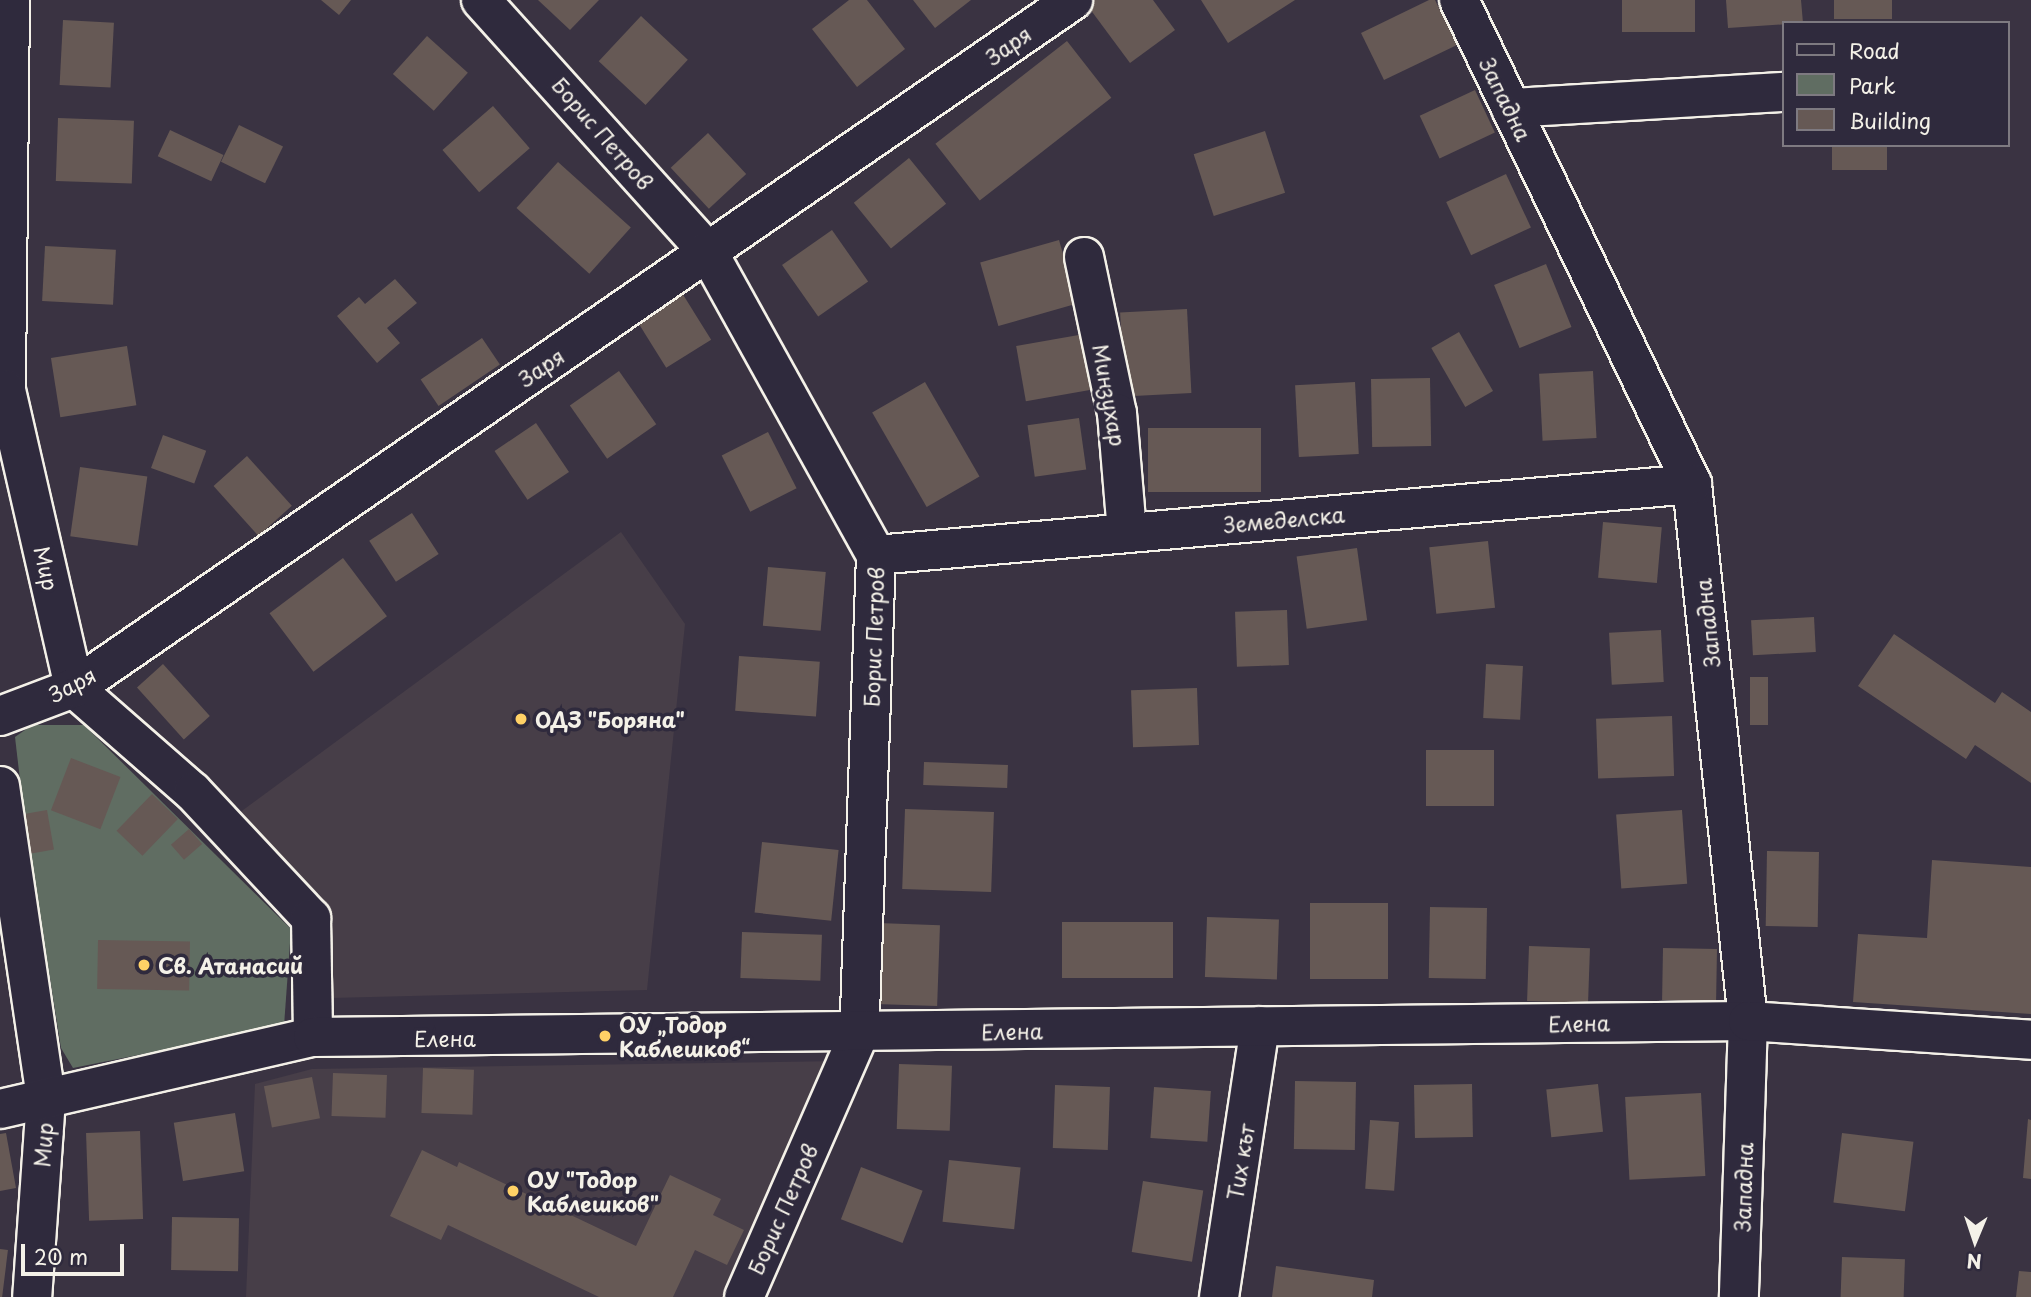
<!DOCTYPE html>
<html>
<head>
<meta charset="utf-8">
<style>
  body { margin:0 }
  #map { position:relative; width:2031px; height:1297px; overflow:hidden; background:#3a3342; font-family:"Playpen Sans",sans-serif }
  div>[style] { position:absolute }
  [style*='--x'] { left:calc(var(--x)*1px); top:calc(var(--y)*1px); width:calc(var(--w)*1px); rotate:calc(var(--a)*1deg) }
  .built>* { inset:0; background:#473e48 }
  .green>* { inset:0; background:#606d62 }
  .building>* { inset:0; background:#665955; transform-origin:0 0 }
  .roads { filter:drop-shadow(2px 0 #f4f1e8) drop-shadow(-2px 0 #f4f1e8) drop-shadow(0 2px #f4f1e8) drop-shadow(0 -2px #f4f1e8) }
  .street>* { height:38px; margin:-19px; padding:0 19px; transform-origin:19px; border-radius:19px; background:#2f2a3d }
  .secondary>* { height:38px; margin:-19px; padding:0 19px; transform-origin:19px; border-radius:19px; background:#2f2a3d }
  .dots>* { width:19px; height:19px; translate:-50% -50%; box-sizing:border-box; border:4px solid #2f2a3d; border-radius:50% }
  span { translate:-50% -50%; white-space:nowrap; text-align:center; line-height:1.15; -webkit-text-stroke:7px #2f2a3d; paint-order:stroke }
  .street-label { font-size:21px; color:#f4f1e8 }
  .poi-label { font-size:21px; color:#f4f1e8; font-weight:700 }
  .left { translate:0 -50%; text-align:left }
  .legend { position:absolute; left:1782px; top:21px; width:228px; height:126px; box-sizing:border-box; background:#2f2a3d; border:2px solid #7e7a81; margin:0; padding:9px 12px; list-style:none; font-size:21px; color:#f4f1e8 }
  .legend li { display:flex; align-items:center; gap:14px; height:35px }
  .legend b { width:35px; border:2px solid #7e7a81 }
  .north { position:absolute; left:1940px; top:1206px; width:70px; height:70px; -webkit-text-stroke:5px #2f2a3d; paint-order:stroke; rotate:182deg; font-size:19px; font-weight:700; line-height:28px; text-align:center; color:#f4f1e8 }
  .north::after { content:''; display:block; margin:auto; width:24px; height:32px; background:#f4f1e8; clip-path:polygon(50% 0,100% 100%,50% 72%,0 100%) }
  .scale { position:absolute; left:21px; top:1244px; width:103px; height:32px; box-sizing:border-box; border:4px solid #f4f1e8; border-top:0; padding-left:9px; font-size:21px; line-height:24px; white-space:nowrap; color:#f4f1e8; -webkit-text-stroke:5px #2f2a3d; paint-order:stroke }
</style>
</head>
<body>
<div id="map">
  <div class="built">
    <i style="clip-path:polygon(621px 532px,685px 624px,647px 990px,331px 998px,327px 909px,239px 813px)"></i>
    <i style="clip-path:polygon(840px 1061px,725px 1297px,246px 1297px,255px 1084px,312px 1069px)"></i>
  </div>
  <div class="green">
    <i style="clip-path:polygon(32px 725px,84px 725px,291px 929px,284px 1026px,73px 1068px,61px 1048px,24px 814px,15px 737px)"></i>
  </div>
  <div class="building">
    <i style="clip-path:polygon(321px 0,351px 0,339px 15px)"></i>
    <i style="clip-path:polygon(538px 0,599px 0,570px 30px)"></i>
    <i style="clip-path:polygon(849px 0,867px 0,905px 49px,857px 87px,812px 29px)"></i>
    <i style="clip-path:polygon(913px 0,971px 0,935px 28px)"></i>
    <i style="clip-path:polygon(1094px 0,1153px 0,1175px 30px,1130px 63px,1087px 5px)"></i>
    <i style="clip-path:polygon(1201px 0,1295px 0,1228px 43px)"></i>
    <i style="clip-path:polygon(1429px 0,1435px 0,1457px 45px,1384px 80px,1361px 33px)"></i>
    <i style="left:1622px;top:0;width:73px;height:32px"></i>
    <i style="clip-path:polygon(1726px 0,1801px 0,1803px 23px,1728px 28px)"></i>
    <i style="left:1834px;top:0;width:58px;height:19px"></i>
    <i style="left:641px;top:16px;width:64px;height:62px;rotate:43deg"></i>
    <i style="left:63px;top:20px;width:51px;height:65px;rotate:3deg"></i>
    <i style="left:427px;top:36px;width:55px;height:51px;rotate:42deg"></i>
    <i style="left:1067px;top:41px;width:72px;height:167px;rotate:52deg"></i>
    <i style="left:1475px;top:90px;width:47px;height:61px;rotate:65deg"></i>
    <i style="left:493px;top:106px;width:56px;height:67px;rotate:49deg"></i>
    <i style="left:58px;top:118px;width:76px;height:63px;rotate:2deg"></i>
    <i style="left:239px;top:125px;width:49px;height:41px;rotate:26deg"></i>
    <i style="left:170px;top:130px;width:59px;height:29px;rotate:25deg"></i>
    <i style="left:1265px;top:131px;width:65px;height:75px;rotate:72deg"></i>
    <i style="left:708px;top:133px;width:56px;height:51px;rotate:47deg"></i>
    <i style="left:1832px;top:145px;width:55px;height:25px"></i>
    <i style="left:909px;top:158px;width:59px;height:71px;rotate:51deg"></i>
    <i style="left:558px;top:162px;width:98px;height:62px;rotate:42deg"></i>
    <i style="left:1506px;top:174px;width:59px;height:66px;rotate:65deg"></i>
    <i style="left:832px;top:230px;width:63px;height:61px;rotate:55deg"></i>
    <i style="left:1059px;top:240px;width:66px;height:82px;rotate:74deg"></i>
    <i style="left:45px;top:246px;width:71px;height:55px;rotate:3deg"></i>
    <i style="left:1546px;top:264px;width:68px;height:56px;rotate:68deg"></i>
    <i style="clip-path:polygon(395px 279px,417px 303px,387px 328px,400px 343px,377px 363px,337px 316px,359px 297px,365px 304px)"></i>
    <i style="left:682px;top:293px;width:55px;height:53px;rotate:58deg"></i>
    <i style="left:1187px;top:309px;width:84px;height:67px;rotate:87deg"></i>
    <i style="left:1459px;top:332px;width:68px;height:32px;rotate:60deg"></i>
    <i style="left:1090px;top:333px;width:56px;height:75px;rotate:80deg"></i>
    <i style="left:482px;top:338px;width:32px;height:74px;rotate:56deg"></i>
    <i style="left:127px;top:346px;width:60px;height:77px;rotate:81deg"></i>
    <i style="left:619px;top:371px;width:65px;height:60px;rotate:55deg"></i>
    <i style="left:1593px;top:371px;width:67px;height:54px;rotate:87deg"></i>
    <i style="left:1430px;top:378px;width:68px;height:59px;rotate:89deg"></i>
    <i style="left:925px;top:382px;width:109px;height:61px;rotate:60deg"></i>
    <i style="left:1355px;top:382px;width:72px;height:60px;rotate:87deg"></i>
    <i style="left:1079px;top:418px;width:52px;height:52px;rotate:82deg"></i>
    <i style="left:536px;top:423px;width:59px;height:50px;rotate:56deg"></i>
    <i style="left:1148px;top:428px;width:113px;height:64px"></i>
    <i style="left:768px;top:432px;width:63px;height:52px;rotate:63deg"></i>
    <i style="left:163px;top:435px;width:46px;height:35px;rotate:20deg"></i>
    <i style="left:247px;top:456px;width:67px;height:45px;rotate:48deg"></i>
    <i style="left:80px;top:467px;width:68px;height:70px;rotate:8deg"></i>
    <i style="left:412px;top:513px;width:49px;height:51px;rotate:57deg"></i>
    <i style="left:1603px;top:522px;width:59px;height:56px;rotate:5deg"></i>
    <i style="left:1488px;top:541px;width:67px;height:59px;rotate:84deg"></i>
    <i style="left:1357px;top:548px;width:73px;height:61px;rotate:82deg"></i>
    <i style="left:343px;top:558px;width:73px;height:92px;rotate:53deg"></i>
    <i style="left:768px;top:567px;width:58px;height:59px;rotate:5deg"></i>
    <i style="left:1287px;top:610px;width:55px;height:52px;rotate:88deg"></i>
    <i style="left:1814px;top:617px;width:35px;height:63px;rotate:87deg"></i>
    <i style="left:1661px;top:630px;width:52px;height:52px;rotate:87deg"></i>
    <i style="clip-path:polygon(1894px 634px,1995px 703px,2002px 692px,2031px 712px,2031px 783px,1975px 745px,1966px 759px,1858px 686px)"></i>
    <i style="left:739px;top:656px;width:81px;height:55px;rotate:4deg"></i>
    <i style="left:163px;top:664px;width:70px;height:35px;rotate:48deg"></i>
    <i style="left:1486px;top:664px;width:37px;height:54px;rotate:3deg"></i>
    <i style="left:1750px;top:677px;width:18px;height:48px"></i>
    <i style="left:1197px;top:688px;width:57px;height:66px;rotate:88deg"></i>
    <i style="left:1672px;top:716px;width:60px;height:76px;rotate:88deg"></i>
    <i style="left:1494px;top:750px;width:56px;height:68px;rotate:90deg"></i>
    <i style="left:71px;top:758px;width:53px;height:56px;rotate:21deg"></i>
    <i style="left:924px;top:762px;width:84px;height:23px;rotate:2deg"></i>
    <i style="left:152px;top:794px;width:36px;height:51px;rotate:44deg"></i>
    <i style="left:905px;top:809px;width:89px;height:80px;rotate:2deg"></i>
    <i style="left:47px;top:810px;width:40px;height:23px;rotate:80deg"></i>
    <i style="left:1682px;top:810px;width:74px;height:66px;rotate:86deg"></i>
    <i style="left:189px;top:829px;width:20px;height:24px;rotate:49deg"></i>
    <i style="left:762px;top:842px;width:77px;height:71px;rotate:6deg"></i>
    <i style="left:1767px;top:851px;width:52px;height:75px;rotate:1deg"></i>
    <i style="clip-path:polygon(1932px 860px,2031px 867px,2031px 1014px,1853px 1002px,1858px 934px,1927px 938px)"></i>
    <i style="left:1310px;top:903px;width:78px;height:76px"></i>
    <i style="left:1430px;top:907px;width:57px;height:71px;rotate:1deg"></i>
    <i style="left:1207px;top:917px;width:72px;height:60px;rotate:2deg"></i>
    <i style="left:1062px;top:922px;width:111px;height:56px"></i>
    <i style="left:878px;top:923px;width:62px;height:81px;rotate:2deg"></i>
    <i style="left:742px;top:932px;width:80px;height:46px;rotate:2deg"></i>
    <i style="left:98px;top:940px;width:92px;height:49px;rotate:1deg"></i>
    <i style="left:1529px;top:946px;width:61px;height:55px;rotate:2deg"></i>
    <i style="left:1663px;top:948px;width:54px;height:52px;rotate:1deg"></i>
    <i style="left:899px;top:1064px;width:53px;height:65px;rotate:2deg"></i>
    <i style="left:423px;top:1068px;width:51px;height:45px;rotate:2deg"></i>
    <i style="left:333px;top:1073px;width:54px;height:43px;rotate:2deg"></i>
    <i style="left:312px;top:1077px;width:42px;height:49px;rotate:79deg"></i>
    <i style="left:1295px;top:1081px;width:61px;height:68px;rotate:1deg"></i>
    <i style="left:1472px;top:1084px;width:53px;height:58px;rotate:89deg"></i>
    <i style="left:1598px;top:1084px;width:48px;height:52px;rotate:84deg"></i>
    <i style="left:1055px;top:1085px;width:55px;height:63px;rotate:2deg"></i>
    <i style="left:1154px;top:1087px;width:57px;height:51px;rotate:4deg"></i>
    <i style="left:1701px;top:1093px;width:83px;height:76px;rotate:87deg"></i>
    <i style="left:235px;top:1113px;width:59px;height:62px;rotate:81deg"></i>
    <i style="clip-path:polygon(2028px 1119px,2031px 1120px,2031px 1179px,2023px 1178px)"></i>
    <i style="left:1370px;top:1120px;width:29px;height:69px;rotate:4deg"></i>
    <i style="left:140px;top:1131px;width:88px;height:54px;rotate:88deg"></i>
    <i style="clip-path:polygon(6px 1133px,16px 1188px,0 1191px,0 1134px)"></i>
    <i style="left:1842px;top:1133px;width:72px;height:70px;rotate:7deg"></i>
    <i style="clip-path:polygon(422px 1150px,457px 1167px,459px 1162px,636px 1246px,670px 1175px,721px 1199px,713px 1215px,744px 1230px,727px 1265px,695px 1250px,673px 1297px,599px 1297px,448px 1225px,441px 1240px,390px 1216px)"></i>
    <i style="left:949px;top:1160px;width:72px;height:62px;rotate:6deg"></i>
    <i style="left:861px;top:1167px;width:66px;height:56px;rotate:21deg"></i>
    <i style="left:1143px;top:1181px;width:61px;height:72px;rotate:9deg"></i>
    <i style="left:172px;top:1217px;width:67px;height:53px;rotate:1deg"></i>
    <i style="left:0;top:1249px;width:8px;height:48px;rotate:7deg"></i>
    <i style="left:1842px;top:1257px;width:63px;height:40px;rotate:2deg"></i>
    <i style="clip-path:polygon(1276px 1266px,1374px 1280px,1372px 1297px,1272px 1297px)"></i>
    <i style="clip-path:polygon(2019px 1271px,2031px 1272px,2031px 1297px,2016px 1297px)"></i>
  </div>
  <div class="roads">
    <div class="street">
      <i style="--x:10;--y:0;--w:390;--a:90.6"></i>
      <i style="--x:6;--y:390;--w:306;--a:77.1"></i>
      <i style="--x:74;--y:688;--w:158;--a:41.2"></i>
      <i style="--x:193;--y:792;--w:173;--a:46.9"></i>
      <i style="--x:311;--y:918;--w:119;--a:89"></i>
      <i style="--x:481;--y:0;--w:339;--a:48"></i>
      <i style="--x:708;--y:252;--w:346;--a:61"></i>
      <i style="--x:876;--y:555;--w:479;--a:92"></i>
      <i style="--x:859;--y:1034;--w:287;--a:113.6"></i>
      <i style="--x:1459;--y:0;--w:537;--a:64.29"></i>
      <i style="--x:1692;--y:484;--w:540;--a:84.05"></i>
      <i style="--x:1748;--y:1021;--w:276;--a:91.9"></i>
      <i style="--x:1511;--y:108;--w:273;--a:-3.4"></i>
      <i style="--x:1084;--y:257;--w:159;--a:78.1"></i>
      <i style="--x:1117;--y:413;--w:120;--a:85.2"></i>
      <i style="--x:876;--y:555;--w:819;--a:-4.97"></i>
      <i style="--x:0;--y:716;--w:79;--a:-20.7"></i>
      <i style="--x:74;--y:688;--w:1213;--a:-34.55"></i>
      <i style="--x:0;--y:786;--w:316;--a:81.6"></i>
      <i style="--x:46;--y:1099;--w:198;--a:94"></i>
      <i style="--x:1219;--y:1297;--w:274;--a:-81.4"></i>
    </div>
    <div class="secondary">
      <i style="--x:0;--y:1109;--w:321;--a:-13"></i>
      <i style="--x:313;--y:1037;--w:1435;--a:-0.64"></i>
      <i style="--x:1748;--y:1021;--w:284;--a:3.8"></i>
    </div>
  </div>
  <div class="dots">
    <i style="left:521px;top:719px;background:#ffd166"></i>
    <i style="left:144px;top:965px;background:#ffd166"></i>
    <i style="left:605px;top:1036px;background:#ffd166"></i>
    <i style="left:513px;top:1191px;background:#ffd166"></i>
  </div>
  <div class="street-label">
    <span style="left:1008px;top:45px;rotate:-35deg">Заря</span>
    <span style="left:1506px;top:99px;rotate:64deg">Западна</span>
    <span style="left:603px;top:133px;rotate:49deg">Борис Петров</span>
    <span style="left:541px;top:367px;rotate:-34deg">Заря</span>
    <span style="left:1110px;top:395px;rotate:80deg">Минзухар</span>
    <span style="left:1284px;top:519px;rotate:-5deg">Земеделска</span>
    <span style="left:47px;top:568px;rotate:77deg">Мир</span>
    <span style="left:1707px;top:623px;rotate:-96deg">Западна</span>
    <span style="left:873px;top:637px;rotate:-88deg">Борис Петров</span>
    <span style="left:72px;top:684px;rotate:-28deg">Заря</span>
    <span style="left:1579px;top:1023px;rotate:-1deg">Елена</span>
    <span style="left:1012px;top:1031px;rotate:-1deg">Елена</span>
    <span style="left:445px;top:1038px">Елена</span>
    <span style="left:43px;top:1145px;rotate:-86deg">Мир</span>
    <span style="left:1240px;top:1162px;rotate:-81deg">Тих кът</span>
    <span style="left:1743px;top:1187px;rotate:-88deg">Западна</span>
    <span style="left:782px;top:1209px;rotate:-66deg">Борис Петров</span>
  </div>
  <div class="poi-label">
    <span class="left" style="left:535px;top:719px">ОДЗ "Боряна"</span>
    <span class="left" style="left:158px;top:965px">Св. Атанасий</span>
    <span class="left" style="left:619px;top:1036px">ОУ „Тодор<br>Каблешков“</span>
    <span class="left" style="left:527px;top:1191px">ОУ "Тодор<br>Каблешков"</span>
  </div>
  <ul class="legend">
  <li><b style="height:9px;background:#2f2a3d"></b>Road</li>
  <li><b style="height:19px;background:#606d62"></b>Park</li>
  <li><b style="height:19px;background:#665955"></b>Building</li>
  </ul>
  <div class="north">N</div>
  <div class="scale">20 m</div>
</div>
</body>
</html>
